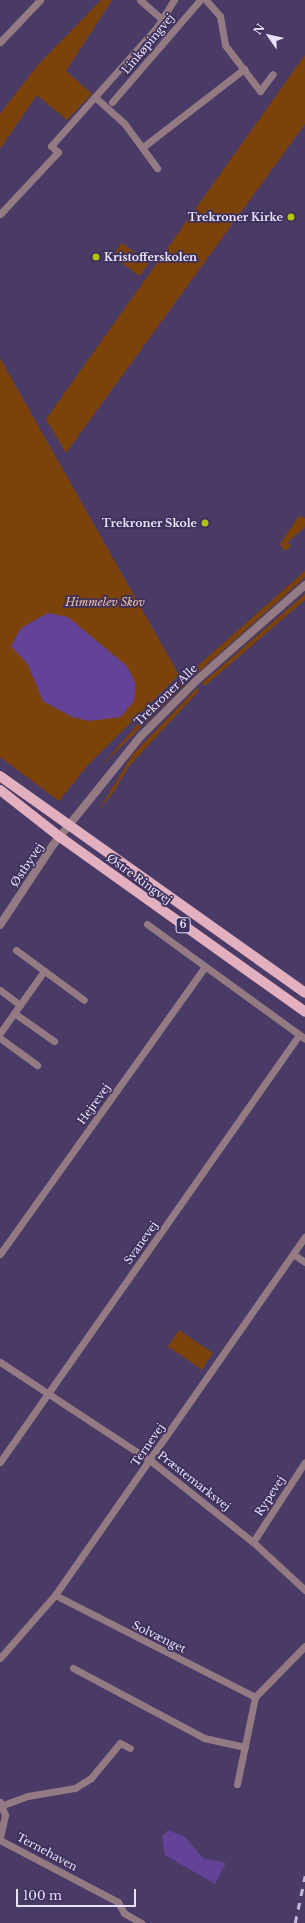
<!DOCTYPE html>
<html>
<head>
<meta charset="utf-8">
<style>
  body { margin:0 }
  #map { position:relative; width:305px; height:1923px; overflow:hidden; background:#493b66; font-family:"Libre Baskerville",serif }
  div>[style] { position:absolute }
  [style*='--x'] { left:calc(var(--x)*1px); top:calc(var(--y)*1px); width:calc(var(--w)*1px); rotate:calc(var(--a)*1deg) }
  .green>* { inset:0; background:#7b4209; transform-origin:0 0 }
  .water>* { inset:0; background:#624397 }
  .minor>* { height:7px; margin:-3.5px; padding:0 3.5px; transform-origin:3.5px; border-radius:3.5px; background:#947b83 }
  .tertiary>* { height:8px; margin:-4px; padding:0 4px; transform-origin:4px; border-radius:4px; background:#947b83 }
  .primary>* { height:10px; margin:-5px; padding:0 5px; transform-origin:5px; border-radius:5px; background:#e3b0c0 }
  .rail>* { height:2.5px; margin-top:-1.25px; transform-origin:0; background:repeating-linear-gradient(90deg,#c2bad8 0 7px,transparent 0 14px) }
  .dots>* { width:11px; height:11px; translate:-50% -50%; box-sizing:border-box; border:2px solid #3e305a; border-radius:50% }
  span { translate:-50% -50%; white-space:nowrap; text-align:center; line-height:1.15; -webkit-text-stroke:3.5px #3e305a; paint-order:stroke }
  .shield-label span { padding:1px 3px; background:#3e305a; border:1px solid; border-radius:3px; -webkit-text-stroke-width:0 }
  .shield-label { font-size:10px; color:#e9e2fc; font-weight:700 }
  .street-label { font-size:11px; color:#e9e2fc }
  .poi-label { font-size:11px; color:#e9e2fc; font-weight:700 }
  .right { translate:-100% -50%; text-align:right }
  .left { translate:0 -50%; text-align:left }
  .park-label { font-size:11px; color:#f1c5a6; font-style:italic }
  .north { position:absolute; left:249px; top:16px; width:40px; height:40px; -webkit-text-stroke:3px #3e305a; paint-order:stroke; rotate:304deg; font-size:11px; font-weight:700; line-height:16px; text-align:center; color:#e9e2fc }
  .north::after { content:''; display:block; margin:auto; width:14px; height:18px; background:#e9e2fc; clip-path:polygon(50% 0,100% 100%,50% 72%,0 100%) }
  .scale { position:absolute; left:16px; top:1889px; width:120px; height:18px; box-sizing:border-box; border:2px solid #e9e2fc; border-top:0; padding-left:5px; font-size:12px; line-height:14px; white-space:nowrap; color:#e9e2fc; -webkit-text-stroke:3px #3e305a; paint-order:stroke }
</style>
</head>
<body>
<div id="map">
  <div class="green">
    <i style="clip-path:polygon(101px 0,112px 0,66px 71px,92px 94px,67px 120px,37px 95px,0 149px,0 114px,37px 66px)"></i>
    <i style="clip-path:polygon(305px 55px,305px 124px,66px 453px,46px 419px)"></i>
    <i style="left:122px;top:243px;width:34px;height:16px;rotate:37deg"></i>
    <i style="clip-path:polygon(0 358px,179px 675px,88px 765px,59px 801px,0 757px)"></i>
    <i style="clip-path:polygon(299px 516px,305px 518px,305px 527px,288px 542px,291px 547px,284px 551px,280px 544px)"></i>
    <i style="clip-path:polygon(305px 571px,305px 577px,298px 584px,195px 675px,193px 670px)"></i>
    <i style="clip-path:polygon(305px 594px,305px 600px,206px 685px,201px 684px)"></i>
    <i style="clip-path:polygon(185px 678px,191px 679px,100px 767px,138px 724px)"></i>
    <i style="clip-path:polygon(198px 687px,198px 692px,130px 765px,113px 793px,98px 811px,133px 754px)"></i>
    <i style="left:179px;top:1330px;width:41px;height:20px;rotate:34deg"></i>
  </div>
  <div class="water">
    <i style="clip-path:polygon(48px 613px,68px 617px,127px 666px,136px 684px,134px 701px,121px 717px,89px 721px,72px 717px,43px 701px,27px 663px,11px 646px,21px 628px)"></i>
    <i style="clip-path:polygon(168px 1830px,185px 1837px,203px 1858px,226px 1863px,215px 1884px,165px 1855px,162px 1837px)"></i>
  </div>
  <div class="minor">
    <i style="--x:140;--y:0;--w:29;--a:41"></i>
    <i style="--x:206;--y:0;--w:21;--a:49"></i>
    <i style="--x:220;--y:16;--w:29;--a:80"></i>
    <i style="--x:225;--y:45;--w:58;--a:52.7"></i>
    <i style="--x:260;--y:91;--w:21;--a:-53"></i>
    <i style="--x:0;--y:42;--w:58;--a:-46.4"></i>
    <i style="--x:96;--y:98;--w:38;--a:42"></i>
    <i style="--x:124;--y:123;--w:56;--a:53.7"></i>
    <i style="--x:112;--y:102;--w:135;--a:-49.2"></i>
    <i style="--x:143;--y:147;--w:128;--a:-37.7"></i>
    <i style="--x:0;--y:214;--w:85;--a:-46.9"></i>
    <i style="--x:58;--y:152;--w:9;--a:-139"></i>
    <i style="--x:51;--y:146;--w:159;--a:-48.3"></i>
    <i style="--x:157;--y:27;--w:32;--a:-58"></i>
    <i style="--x:147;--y:924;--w:195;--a:36"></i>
    <i style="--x:16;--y:950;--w:84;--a:36.3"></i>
    <i style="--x:0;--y:990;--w:25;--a:37"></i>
    <i style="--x:14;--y:1013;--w:49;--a:35"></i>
    <i style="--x:0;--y:1033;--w:76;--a:-54.6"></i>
    <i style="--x:0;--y:1038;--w:46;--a:36.1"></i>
    <i style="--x:0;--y:1254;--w:353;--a:-54.5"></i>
    <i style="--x:293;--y:1254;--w:14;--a:34"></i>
    <i style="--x:0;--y:1362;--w:181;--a:33.3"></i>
    <i style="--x:151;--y:1461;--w:130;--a:38.5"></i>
    <i style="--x:253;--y:1542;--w:71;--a:42.7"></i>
    <i style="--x:0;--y:1462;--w:521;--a:-55"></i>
    <i style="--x:253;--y:1542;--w:95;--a:-57"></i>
    <i style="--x:55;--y:1595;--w:225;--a:27"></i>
    <i style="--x:0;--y:1658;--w:84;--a:-48.9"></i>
    <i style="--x:55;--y:1595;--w:437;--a:-55.1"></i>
    <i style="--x:73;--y:1668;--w:149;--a:28.1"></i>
    <i style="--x:204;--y:1738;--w:42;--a:12.4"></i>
    <i style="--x:237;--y:1784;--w:89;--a:-78.3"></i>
    <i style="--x:255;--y:1697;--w:71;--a:-45.6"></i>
    <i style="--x:3;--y:1805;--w:27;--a:-20"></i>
    <i style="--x:28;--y:1796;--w:48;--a:-9.7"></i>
    <i style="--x:75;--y:1788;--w:19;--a:-32"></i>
    <i style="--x:91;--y:1778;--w:45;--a:-50.4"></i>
    <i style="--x:120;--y:1743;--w:11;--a:27"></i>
    <i style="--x:0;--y:1837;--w:23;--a:-77"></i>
    <i style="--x:5;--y:1815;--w:14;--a:-111"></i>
    <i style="--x:0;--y:1840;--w:133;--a:27.7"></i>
    <i style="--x:118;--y:1902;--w:13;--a:61"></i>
    <i style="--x:124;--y:1913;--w:20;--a:30"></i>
  </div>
  <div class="tertiary">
    <i style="--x:0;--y:925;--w:96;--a:-56.5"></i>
    <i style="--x:53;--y:845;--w:140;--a:-51.1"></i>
    <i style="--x:141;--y:736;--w:79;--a:-45"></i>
    <i style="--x:197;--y:680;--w:144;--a:-41.3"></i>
  </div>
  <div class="primary">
    <i style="--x:0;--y:776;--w:374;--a:35.4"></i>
    <i style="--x:0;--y:790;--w:76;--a:38.1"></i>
    <i style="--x:60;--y:837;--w:301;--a:35.5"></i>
  </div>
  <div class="rail">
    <i style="--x:295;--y:1923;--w:48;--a:-78"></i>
  </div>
  <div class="dots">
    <i style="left:291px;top:217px;background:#afc508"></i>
    <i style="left:96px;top:257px;background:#afc508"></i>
    <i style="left:205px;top:523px;background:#afc508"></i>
  </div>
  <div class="shield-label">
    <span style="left:183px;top:925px">6</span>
  </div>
  <div class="street-label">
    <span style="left:148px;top:44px;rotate:-50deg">Linkøpingvej</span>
    <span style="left:166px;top:695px;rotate:-44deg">Trekroner Alle</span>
    <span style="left:27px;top:865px;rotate:-56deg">Østbyvej</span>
    <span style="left:139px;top:879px;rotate:36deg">Østre Ringvej</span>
    <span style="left:94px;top:1104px;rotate:-54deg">Hejrevej</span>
    <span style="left:141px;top:1243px;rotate:-55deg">Svanevej</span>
    <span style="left:148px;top:1445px;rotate:-55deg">Ternevej</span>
    <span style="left:194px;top:1481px;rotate:38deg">Præstemarksvej</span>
    <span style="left:270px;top:1496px;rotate:-57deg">Rypevej</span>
    <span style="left:159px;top:1637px;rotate:26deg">Solvænget</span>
    <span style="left:47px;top:1852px;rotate:28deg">Ternehaven</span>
  </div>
  <div class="poi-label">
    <span class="right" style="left:283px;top:217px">Trekroner Kirke</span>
    <span class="left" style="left:104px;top:257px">Kristofferskolen</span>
    <span class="right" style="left:197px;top:523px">Trekroner Skole</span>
  </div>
  <div class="park-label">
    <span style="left:105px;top:602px">Himmelev Skov</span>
  </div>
  <div class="north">N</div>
  <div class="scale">100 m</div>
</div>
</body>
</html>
